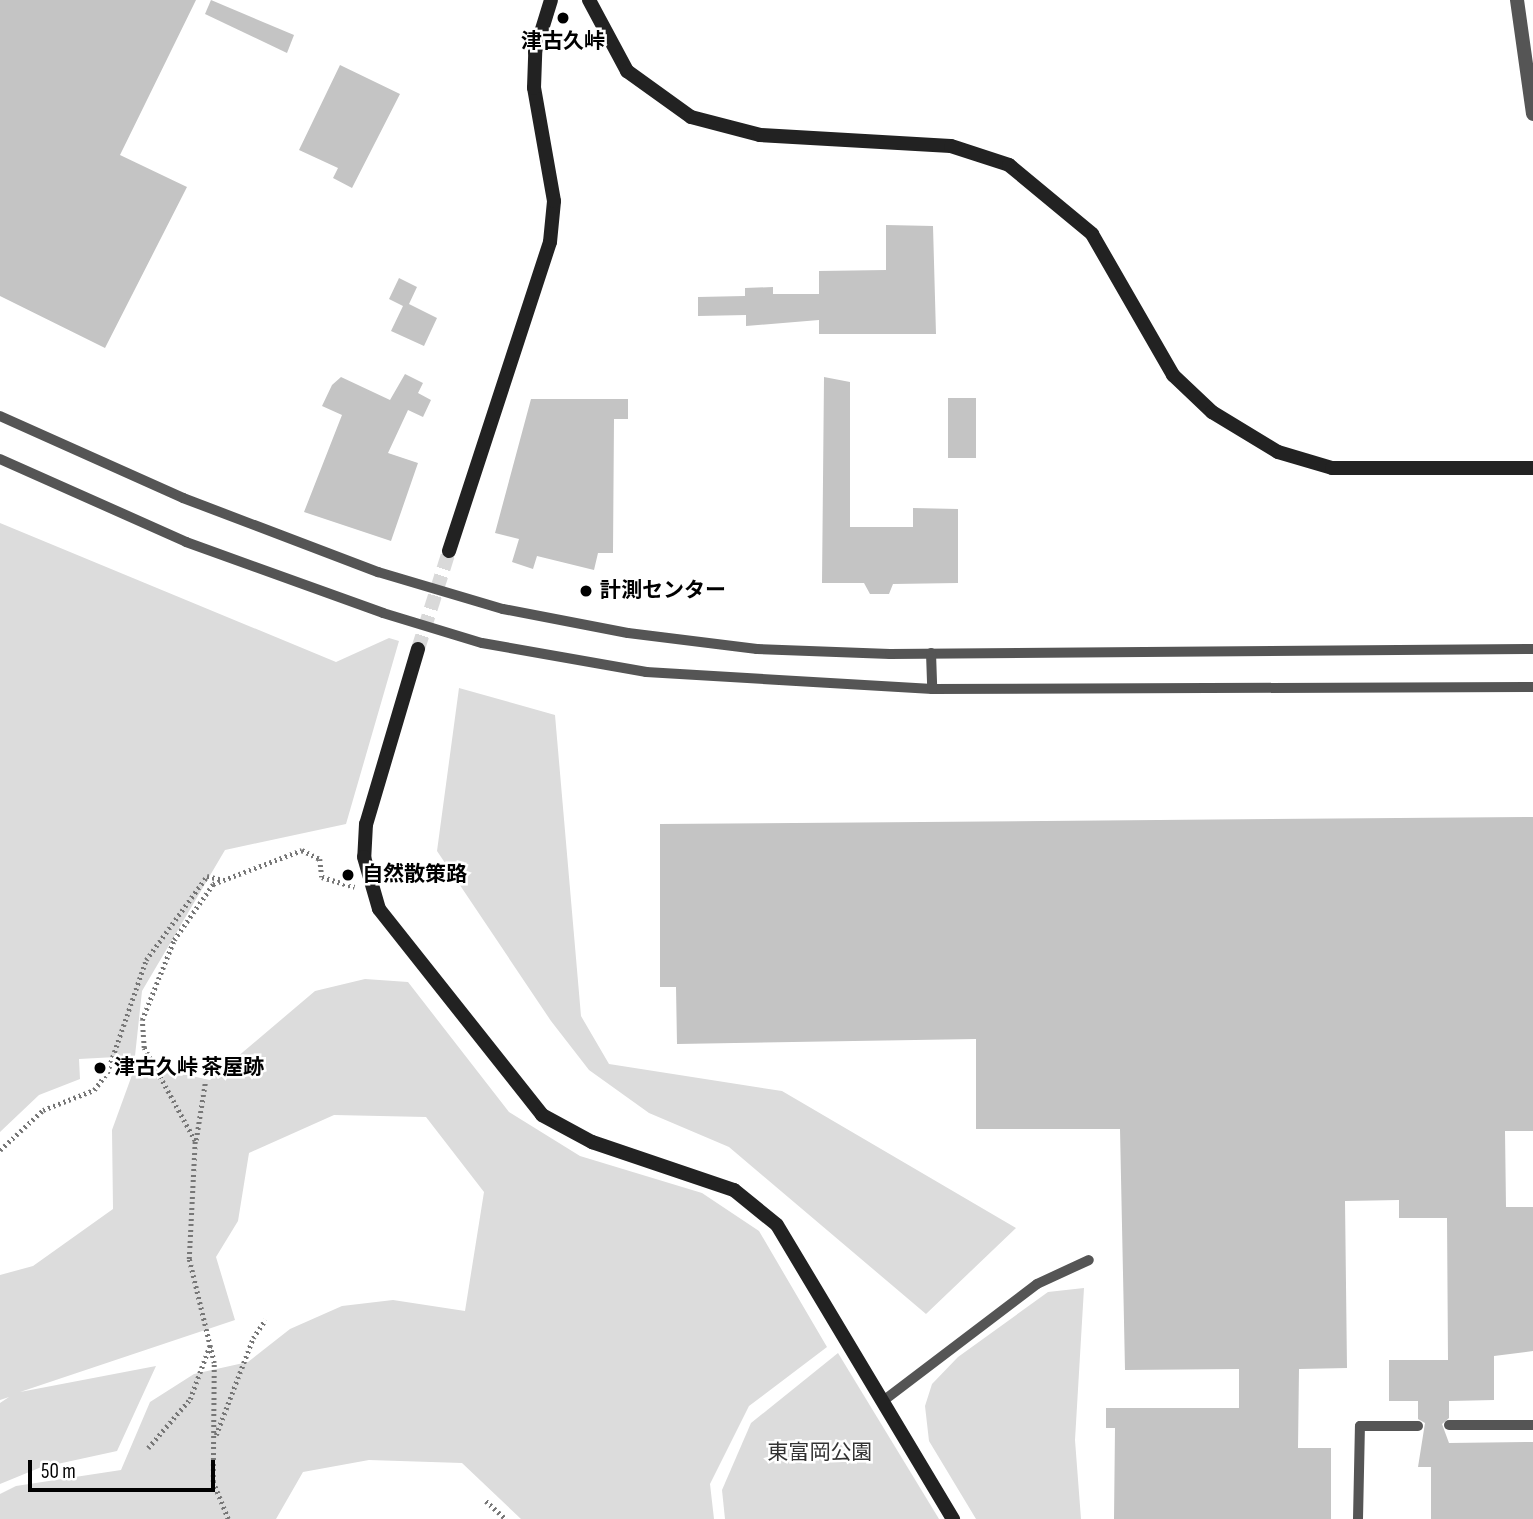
<!DOCTYPE html>
<html>
<head>
<meta charset="utf-8">
<style>
  body { margin:0 }
  #map { position:relative; width:1533px; height:1519px; overflow:hidden; background:#fff; font-family:"Sofia Sans Condensed","Noto Sans JP",sans-serif }
  div>[style] { position:absolute }
  [style*='--x'] { left:calc(var(--x)*1px); top:calc(var(--y)*1px); width:calc(var(--w)*1px); rotate:calc(var(--a)*1deg) }
  .green>* { inset:0; background:#dcdcdc }
  .building>* { inset:0; background:#c4c4c4; transform-origin:0 0 }
  .secondary-tunnel>* { height:14px; margin-top:-7px; transform-origin:0; background:repeating-linear-gradient(90deg,#d9d9d9 0 14px,transparent 0 21px) }
  .path>* { height:4.5px; margin-top:-2.25px; transform-origin:0; background:repeating-linear-gradient(90deg,#777 0 2px,transparent 0 5.5px) }
  .lane>* { height:10px; margin:-5px; padding:0 5px; transform-origin:5px; border-radius:5px; background:#555 }
  .street>* { height:14px; margin:-7px; padding:0 7px; transform-origin:7px; border-radius:7px; background:#555 }
  .secondary>* { height:14px; margin:-7px; padding:0 7px; transform-origin:7px; border-radius:7px; background:#222 }
  .dots>* { width:19px; height:19px; translate:-50% -50%; box-sizing:border-box; border:4px solid #fff; border-radius:50% }
  span { translate:-50% -50%; white-space:nowrap; text-align:center; line-height:1.15; -webkit-text-stroke:5px #fff; paint-order:stroke }
  .poi-label { font-size:21px; color:#000; font-weight:700 }
  .left { translate:0 -50%; text-align:left }
  .park-label { font-size:21px; color:#333 }
  .scale { position:absolute; left:28px; top:1460px; width:187px; height:32px; box-sizing:border-box; border:4px solid #000; border-top:0; padding-left:9px; font-size:21px; line-height:24px; white-space:nowrap; color:#000; -webkit-text-stroke:5px #fff; paint-order:stroke }
</style>
</head>
<body>
<div id="map">
  <div class="green">
    <i style="clip-path:polygon(0 523px,336px 662px,389px 638px,399px 641px,346px 824px,225px 850px,142px 991px,135px 1056px,79px 1059px,80px 1079px,39px 1095px,0 1132px)"></i>
    <i style="clip-path:polygon(459px 688px,555px 715px,581px 1016px,609px 1064px,782px 1091px,1016px 1228px,926px 1314px,729px 1147px,649px 1113px,589px 1070px,551px 1021px,437px 851px)"></i>
    <i style="clip-path:polygon(365px 979px,408px 982px,509px 1112px,580px 1156px,702px 1193px,759px 1231px,827px 1347px,749px 1406px,710px 1484px,714px 1519px,521px 1519px,462px 1463px,369px 1460px,303px 1472px,276px 1519px,0 1519px,0 1494px,16px 1486px,121px 1470px,150px 1402px,194px 1374px,248px 1362px,290px 1329px,342px 1306px,393px 1300px,465px 1311px,484px 1192px,426px 1117px,334px 1115px,249px 1153px,238px 1221px,216px 1257px,235px 1320px,20px 1392px,156px 1366px,117px 1451px,39px 1468px,0 1484px,0 1403px,9px 1397px,0 1400px,0 1275px,33px 1266px,113px 1209px,112px 1130px,136px 1064px,210px 1080px,315px 991px)"></i>
    <i style="clip-path:polygon(1084px 1288px,1075px 1440px,1081px 1519px,976px 1519px,929px 1441px,925px 1406px,932px 1384px,958px 1357px,1048px 1292px)"></i>
    <i style="clip-path:polygon(838px 1353px,939px 1519px,725px 1519px,722px 1490px,751px 1423px)"></i>
  </div>
  <div class="building">
    <i style="clip-path:polygon(0 0,196px 0,120px 155px,187px 187px,105px 348px,0 296px)"></i>
    <i style="clip-path:polygon(211px 0,294px 35px,287px 53px,205px 14px)"></i>
    <i style="clip-path:polygon(340px 65px,400px 94px,352px 188px,333px 178px,338px 168px,299px 150px)"></i>
    <i style="clip-path:polygon(886px 225px,933px 226px,936px 334px,819px 334px,819px 320px,746px 326px,746px 315px,698px 316px,698px 297px,745px 296px,745px 288px,773px 287px,773px 294px,819px 294px,819px 271px,886px 270px)"></i>
    <i style="clip-path:polygon(399px 278px,417px 287px,409px 304px,437px 318px,424px 346px,391px 331px,403px 306px,389px 299px)"></i>
    <i style="clip-path:polygon(405px 374px,423px 383px,418px 393px,431px 400px,423px 417px,408px 410px,388px 453px,418px 463px,391px 541px,304px 512px,342px 415px,322px 406px,332px 385px,341px 377px,390px 400px)"></i>
    <i style="clip-path:polygon(824px 377px,850px 382px,850px 527px,913px 527px,913px 508px,958px 509px,958px 583px,893px 584px,889px 594px,870px 594px,864px 583px,822px 583px)"></i>
    <i style="left:948px;top:398px;width:28px;height:60px"></i>
    <i style="clip-path:polygon(531px 399px,628px 399px,628px 419px,614px 419px,613px 553px,598px 553px,594px 570px,537px 556px,533px 569px,512px 562px,519px 539px,495px 533px)"></i>
    <i style="clip-path:polygon(1533px 817px,1533px 1131px,1505px 1131px,1506px 1207px,1533px 1207px,1533px 1351px,1494px 1356px,1494px 1400px,1449px 1401px,1449px 1418px,1442px 1424px,1449px 1443px,1533px 1442px,1533px 1519px,1431px 1519px,1431px 1467px,1418px 1467px,1425px 1423px,1418px 1419px,1418px 1401px,1389px 1401px,1389px 1360px,1448px 1360px,1447px 1218px,1399px 1218px,1399px 1200px,1345px 1201px,1347px 1368px,1299px 1369px,1298px 1448px,1331px 1448px,1331px 1519px,1114px 1519px,1115px 1428px,1106px 1428px,1106px 1408px,1239px 1408px,1239px 1369px,1125px 1370px,1120px 1129px,976px 1129px,976px 1039px,677px 1044px,676px 987px,660px 987px,660px 824px)"></i>
  </div>
  <div class="secondary-tunnel">
    <i style="--x:418;--y:649;--w:103;--a:-72.4"></i>
  </div>
  <div class="path">
    <i style="--x:196;--y:1140;--w:58;--a:-81"></i>
    <i style="--x:0;--y:1150;--w:59;--a:-42.9"></i>
    <i style="--x:43;--y:1110;--w:55;--a:-21.4"></i>
    <i style="--x:94;--y:1090;--w:21;--a:-53"></i>
    <i style="--x:107;--y:1073;--w:120;--a:-71"></i>
    <i style="--x:146;--y:960;--w:104;--a:-54"></i>
    <i style="--x:207;--y:876;--w:16;--a:14"></i>
    <i style="--x:216;--y:1435;--w:104;--a:-69.1"></i>
    <i style="--x:253;--y:1338;--w:22;--a:-56"></i>
    <i style="--x:148;--y:1448;--w:65;--a:-49.4"></i>
    <i style="--x:190;--y:1399;--w:58;--a:-69.7"></i>
    <i style="--x:486;--y:1501;--w:27;--a:42"></i>
    <i style="--x:228;--y:1519;--w:40;--a:-112"></i>
    <i style="--x:213;--y:1482;--w:119;--a:-89.5"></i>
    <i style="--x:214;--y:1363;--w:107;--a:-103.5"></i>
    <i style="--x:189;--y:1259;--w:118;--a:-87.1"></i>
    <i style="--x:195;--y:1141;--w:106;--a:-118.7"></i>
    <i style="--x:144;--y:1048;--w:28;--a:-94"></i>
    <i style="--x:142;--y:1020;--w:86;--a:-68.2"></i>
    <i style="--x:174;--y:940;--w:68;--a:-55.1"></i>
    <i style="--x:213;--y:884;--w:95;--a:-20.9"></i>
    <i style="--x:302;--y:850;--w:20;--a:27"></i>
    <i style="--x:320;--y:859;--w:18;--a:84"></i>
    <i style="--x:322;--y:877;--w:34;--a:17"></i>
  </div>
  <div class="lane">
    <i style="--x:0;--y:416;--w:201;--a:24.1"></i>
    <i style="--x:183;--y:498;--w:209;--a:20.8"></i>
    <i style="--x:378;--y:572;--w:130;--a:16.5"></i>
    <i style="--x:503;--y:609;--w:127;--a:10.9"></i>
    <i style="--x:628;--y:633;--w:130;--a:7.1"></i>
    <i style="--x:757;--y:649;--w:133;--a:2.2"></i>
    <i style="--x:890;--y:654;--w:643;--a:-0.45"></i>
    <i style="--x:0;--y:459;--w:204;--a:24"></i>
    <i style="--x:186;--y:542;--w:209;--a:19.8"></i>
    <i style="--x:383;--y:613;--w:103;--a:16.9"></i>
    <i style="--x:482;--y:643;--w:167;--a:10"></i>
    <i style="--x:646;--y:672;--w:287;--a:3.4"></i>
    <i style="--x:932;--y:689;--w:601;--a:-0.19"></i>
    <i style="--x:931;--y:653;--w:36;--a:88"></i>
    <i style="--x:883;--y:1401;--w:193;--a:-37.2"></i>
    <i style="--x:1037;--y:1284;--w:57;--a:-24.8"></i>
    <i style="--x:1449;--y:1425;--w:84;--a:0"></i>
    <i style="--x:1358;--y:1519;--w:93;--a:-88.8"></i>
    <i style="--x:1360;--y:1426;--w:58;--a:0"></i>
  </div>
  <div class="street">
    <i style="--x:1517;--y:0;--w:115;--a:82"></i>
  </div>
  <div class="secondary">
    <i style="--x:589;--y:0;--w:81;--a:61.8"></i>
    <i style="--x:627;--y:71;--w:79;--a:35.7"></i>
    <i style="--x:691;--y:117;--w:71;--a:14.6"></i>
    <i style="--x:760;--y:135;--w:191;--a:3.3"></i>
    <i style="--x:951;--y:146;--w:61;--a:18.1"></i>
    <i style="--x:1009;--y:165;--w:108;--a:39.7"></i>
    <i style="--x:1092;--y:234;--w:163;--a:60.1"></i>
    <i style="--x:1173;--y:375;--w:54;--a:43.5"></i>
    <i style="--x:1212;--y:412;--w:77;--a:31.2"></i>
    <i style="--x:1278;--y:452;--w:56;--a:16.5"></i>
    <i style="--x:1332;--y:468;--w:201;--a:0"></i>
    <i style="--x:449;--y:551;--w:325;--a:-71.9"></i>
    <i style="--x:550;--y:242;--w:41;--a:-84.4"></i>
    <i style="--x:554;--y:201;--w:115;--a:-100"></i>
    <i style="--x:534;--y:88;--w:36;--a:-88"></i>
    <i style="--x:535;--y:52;--w:54;--a:-72.9"></i>
    <i style="--x:418;--y:649;--w:183;--a:106.5"></i>
    <i style="--x:366;--y:824;--w:33;--a:93"></i>
    <i style="--x:364;--y:857;--w:54;--a:73.9"></i>
    <i style="--x:379;--y:909;--w:263;--a:51.6"></i>
    <i style="--x:542;--y:1115;--w:57;--a:28.4"></i>
    <i style="--x:592;--y:1142;--w:150;--a:18.7"></i>
    <i style="--x:734;--y:1190;--w:55;--a:39.1"></i>
    <i style="--x:777;--y:1225;--w:343;--a:59.1"></i>
  </div>
  <div class="dots">
    <i style="left:563px;top:18px;background:#000"></i>
    <i style="left:586px;top:591px;background:#000"></i>
    <i style="left:348px;top:875px;background:#000"></i>
    <i style="left:100px;top:1068px;background:#000"></i>
  </div>
  <div class="poi-label">
    <span style="left:563px;top:42px">津古久峠</span>
    <span class="left" style="left:600px;top:591px">計測センター</span>
    <span class="left" style="left:362px;top:875px">自然散策路</span>
    <span class="left" style="left:114px;top:1068px">津古久峠 茶屋跡</span>
  </div>
  <div class="park-label">
    <span style="left:820px;top:1453px">東富岡公園</span>
  </div>
  <div class="scale">50 m</div>
</div>
</body>
</html>
